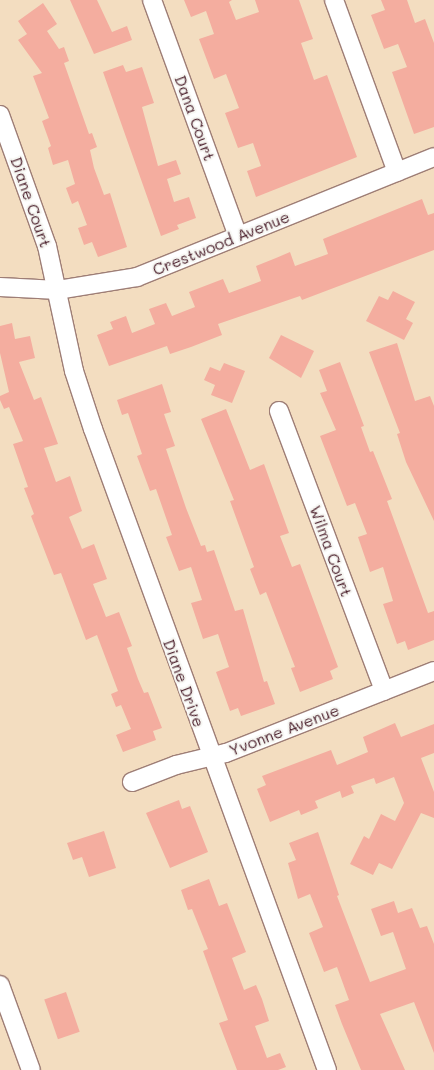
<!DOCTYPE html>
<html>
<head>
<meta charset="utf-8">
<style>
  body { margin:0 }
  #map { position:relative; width:434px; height:1070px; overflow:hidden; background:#f3ddc0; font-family:Mali,sans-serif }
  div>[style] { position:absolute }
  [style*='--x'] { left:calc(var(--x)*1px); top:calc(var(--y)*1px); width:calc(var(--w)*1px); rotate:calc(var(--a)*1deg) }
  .building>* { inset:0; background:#f4ad9f; transform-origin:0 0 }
  .roads { filter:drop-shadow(1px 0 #9e7e76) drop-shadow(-1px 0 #9e7e76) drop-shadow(0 1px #9e7e76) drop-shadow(0 -1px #9e7e76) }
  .minor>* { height:18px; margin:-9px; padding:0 9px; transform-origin:9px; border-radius:9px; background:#fff }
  span { translate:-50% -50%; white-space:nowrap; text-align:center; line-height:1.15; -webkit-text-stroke:4px #f6f6f2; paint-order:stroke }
  .street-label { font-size:16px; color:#4a1f2b }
</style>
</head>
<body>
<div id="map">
  <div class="building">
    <i style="clip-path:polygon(70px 0,97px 0,112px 32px,127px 26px,132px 40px,94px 54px)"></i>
    <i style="clip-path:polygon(184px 0,232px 0,229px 2px,236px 20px,259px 12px,255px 0,299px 0,313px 39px,301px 43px,314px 80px,327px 75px,357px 157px,256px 197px,247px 171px,261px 166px,253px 143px,238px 148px,225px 113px,239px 108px,226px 74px,214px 79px,199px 39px,214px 34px,206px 11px,191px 17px)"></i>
    <i style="clip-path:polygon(381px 0,407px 0,415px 23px,425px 19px,434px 43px,434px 127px,414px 134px,392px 72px,407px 67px,398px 44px,384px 49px,371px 15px,385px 10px)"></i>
    <i style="clip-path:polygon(43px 3px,57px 24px,47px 31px,59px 49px,64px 47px,69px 61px,64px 63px,89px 134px,92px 133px,97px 147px,90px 150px,94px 168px,104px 195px,110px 193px,127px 247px,98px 257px,92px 242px,84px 245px,78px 228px,87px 225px,78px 201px,72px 204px,66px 188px,75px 184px,68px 160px,53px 165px,48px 148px,51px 146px,42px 121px,49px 118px,33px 76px,42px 73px,18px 40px,27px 34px,18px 21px)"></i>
    <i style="clip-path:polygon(123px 65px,126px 72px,142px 67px,154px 103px,142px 107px,158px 166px,176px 160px,181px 174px,167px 179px,174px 202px,189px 197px,196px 218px,177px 225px,179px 229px,161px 236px,103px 72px)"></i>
    <i style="clip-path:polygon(422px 199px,428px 215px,434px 213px,434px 250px,302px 300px,300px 296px,218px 324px,222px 335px,191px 347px,170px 354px,167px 346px,109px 366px,97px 335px,113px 329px,110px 322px,126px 316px,132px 333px,155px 324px,149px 309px,166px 303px,172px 316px,195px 307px,189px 292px,223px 279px,229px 293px,261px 281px,256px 266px,276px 258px,290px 252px,295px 266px,328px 254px,323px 239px)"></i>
    <i style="clip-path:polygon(393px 291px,415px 302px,406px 319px,413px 323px,404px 340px,366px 321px,379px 296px,388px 300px)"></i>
    <i style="clip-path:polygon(12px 323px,15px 339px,30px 336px,35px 358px,19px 362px,34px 400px,41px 397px,58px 444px,44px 448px,56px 482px,70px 476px,82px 511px,69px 517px,82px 549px,94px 544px,107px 579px,93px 584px,106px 617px,119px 612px,132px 646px,127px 648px,138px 679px,144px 693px,148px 692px,162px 728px,153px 731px,156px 740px,123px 752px,116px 735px,131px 729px,121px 705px,116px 707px,111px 694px,118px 691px,97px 635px,86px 640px,61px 573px,54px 575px,31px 516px,34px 514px,24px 488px,28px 487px,13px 444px,23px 441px,9px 407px,4px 409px,0 400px,0 396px,9px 392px,0 353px,0 326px)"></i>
    <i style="clip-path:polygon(281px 335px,314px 351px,301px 378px,269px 358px)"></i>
    <i style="clip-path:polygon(397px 343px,415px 401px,430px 396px,434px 406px,434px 521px,406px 462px,397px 434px,400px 433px,369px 352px)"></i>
    <i style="clip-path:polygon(340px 362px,364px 426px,361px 427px,370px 452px,373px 451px,392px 499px,387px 501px,428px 613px,434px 611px,434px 640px,408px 650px,405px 641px,397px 644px,383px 604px,393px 601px,383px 567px,370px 572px,358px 537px,367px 534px,355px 503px,347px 506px,320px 436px,336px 430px,320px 393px,327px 391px,319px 370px)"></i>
    <i style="clip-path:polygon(224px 363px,245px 371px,232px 403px,211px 395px,215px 385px,204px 380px,210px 367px,220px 371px)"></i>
    <i style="clip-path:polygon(162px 384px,171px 412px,164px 414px,175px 446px,166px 449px,186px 508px,201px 546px,205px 545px,207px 552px,214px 550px,235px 611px,243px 609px,264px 682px,267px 681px,275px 704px,241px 716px,238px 708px,230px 711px,216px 672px,229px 667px,218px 634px,203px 639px,191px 603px,202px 600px,191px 567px,179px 571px,166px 537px,172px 535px,156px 489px,150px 491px,137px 456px,142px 454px,128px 413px,122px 415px,117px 400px)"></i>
    <i style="clip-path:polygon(226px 409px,250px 470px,264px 464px,289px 533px,280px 536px,292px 567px,300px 564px,338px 667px,330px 671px,333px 679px,300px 692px,291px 668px,295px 667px,266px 592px,260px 595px,250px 569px,254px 567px,230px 501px,234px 500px,201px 419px)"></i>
    <i style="clip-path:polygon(395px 723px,401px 737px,434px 724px,434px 753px,421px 758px,434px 792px,434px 818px,421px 813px,392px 869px,379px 863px,373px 875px,350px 864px,364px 836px,369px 839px,381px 814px,395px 821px,404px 803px,394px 777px,376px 784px,374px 778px,351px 786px,354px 793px,342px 798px,340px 791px,315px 801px,318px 808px,301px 815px,299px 810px,270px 822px,257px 789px,266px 785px,262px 776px,331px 750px,337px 765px,368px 752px,363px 737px)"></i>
    <i style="clip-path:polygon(179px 800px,182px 809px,190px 806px,208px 852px,170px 868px,146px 813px)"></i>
    <i style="clip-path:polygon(104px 831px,116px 868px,89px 877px,82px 857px,73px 860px,67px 843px)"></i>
    <i style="clip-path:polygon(318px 832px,339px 895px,337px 896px,370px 982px,406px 969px,393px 932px,381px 936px,371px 909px,394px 901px,398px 913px,412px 908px,420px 928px,427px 926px,434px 944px,434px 1053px,414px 1002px,380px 1014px,405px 1070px,361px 1070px,342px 1024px,335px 1005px,349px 1000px,337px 967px,324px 972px,309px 933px,323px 927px,310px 894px,298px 899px,288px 863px,296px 860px,289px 843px)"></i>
    <i style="clip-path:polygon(209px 879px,219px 906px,227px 903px,246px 952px,232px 958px,244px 990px,256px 985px,262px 999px,269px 1021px,255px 1026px,267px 1058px,280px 1053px,286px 1067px,278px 1070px,237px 1070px,219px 1023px,228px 1020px,203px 951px,208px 949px,192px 909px,188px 910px,181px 890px)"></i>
    <i style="left:66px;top:992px;width:42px;height:23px;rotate:71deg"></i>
  </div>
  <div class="roads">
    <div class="minor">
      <i style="--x:152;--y:0;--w:251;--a:70"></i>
      <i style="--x:334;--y:0;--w:183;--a:69.9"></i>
      <i style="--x:0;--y:115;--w:139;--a:70.3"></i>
      <i style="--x:47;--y:246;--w:128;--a:77.8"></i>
      <i style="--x:74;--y:371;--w:61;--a:71.9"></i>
      <i style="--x:93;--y:429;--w:682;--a:69.95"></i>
      <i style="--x:0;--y:287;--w:58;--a:3"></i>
      <i style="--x:58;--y:290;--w:80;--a:-9.3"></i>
      <i style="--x:137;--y:277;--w:320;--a:-22"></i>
      <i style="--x:279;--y:411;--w:299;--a:69.4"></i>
      <i style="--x:132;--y:782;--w:47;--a:-21.1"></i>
      <i style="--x:176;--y:765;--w:51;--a:-13.5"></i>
      <i style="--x:226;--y:753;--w:224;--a:-21.5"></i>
      <i style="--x:0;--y:985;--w:90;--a:70"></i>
    </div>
  </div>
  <div class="street-label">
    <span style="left:195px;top:118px;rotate:70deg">Dana Court</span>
    <span style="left:31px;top:202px;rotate:71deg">Diane Court</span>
    <span style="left:221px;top:243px;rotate:-22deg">Crestwood Avenue</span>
    <span style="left:331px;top:551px;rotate:70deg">Wilma Court</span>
    <span style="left:184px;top:683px;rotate:70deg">Diane Drive</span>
    <span style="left:284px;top:730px;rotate:-21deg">Yvonne Avenue</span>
  </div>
</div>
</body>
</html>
